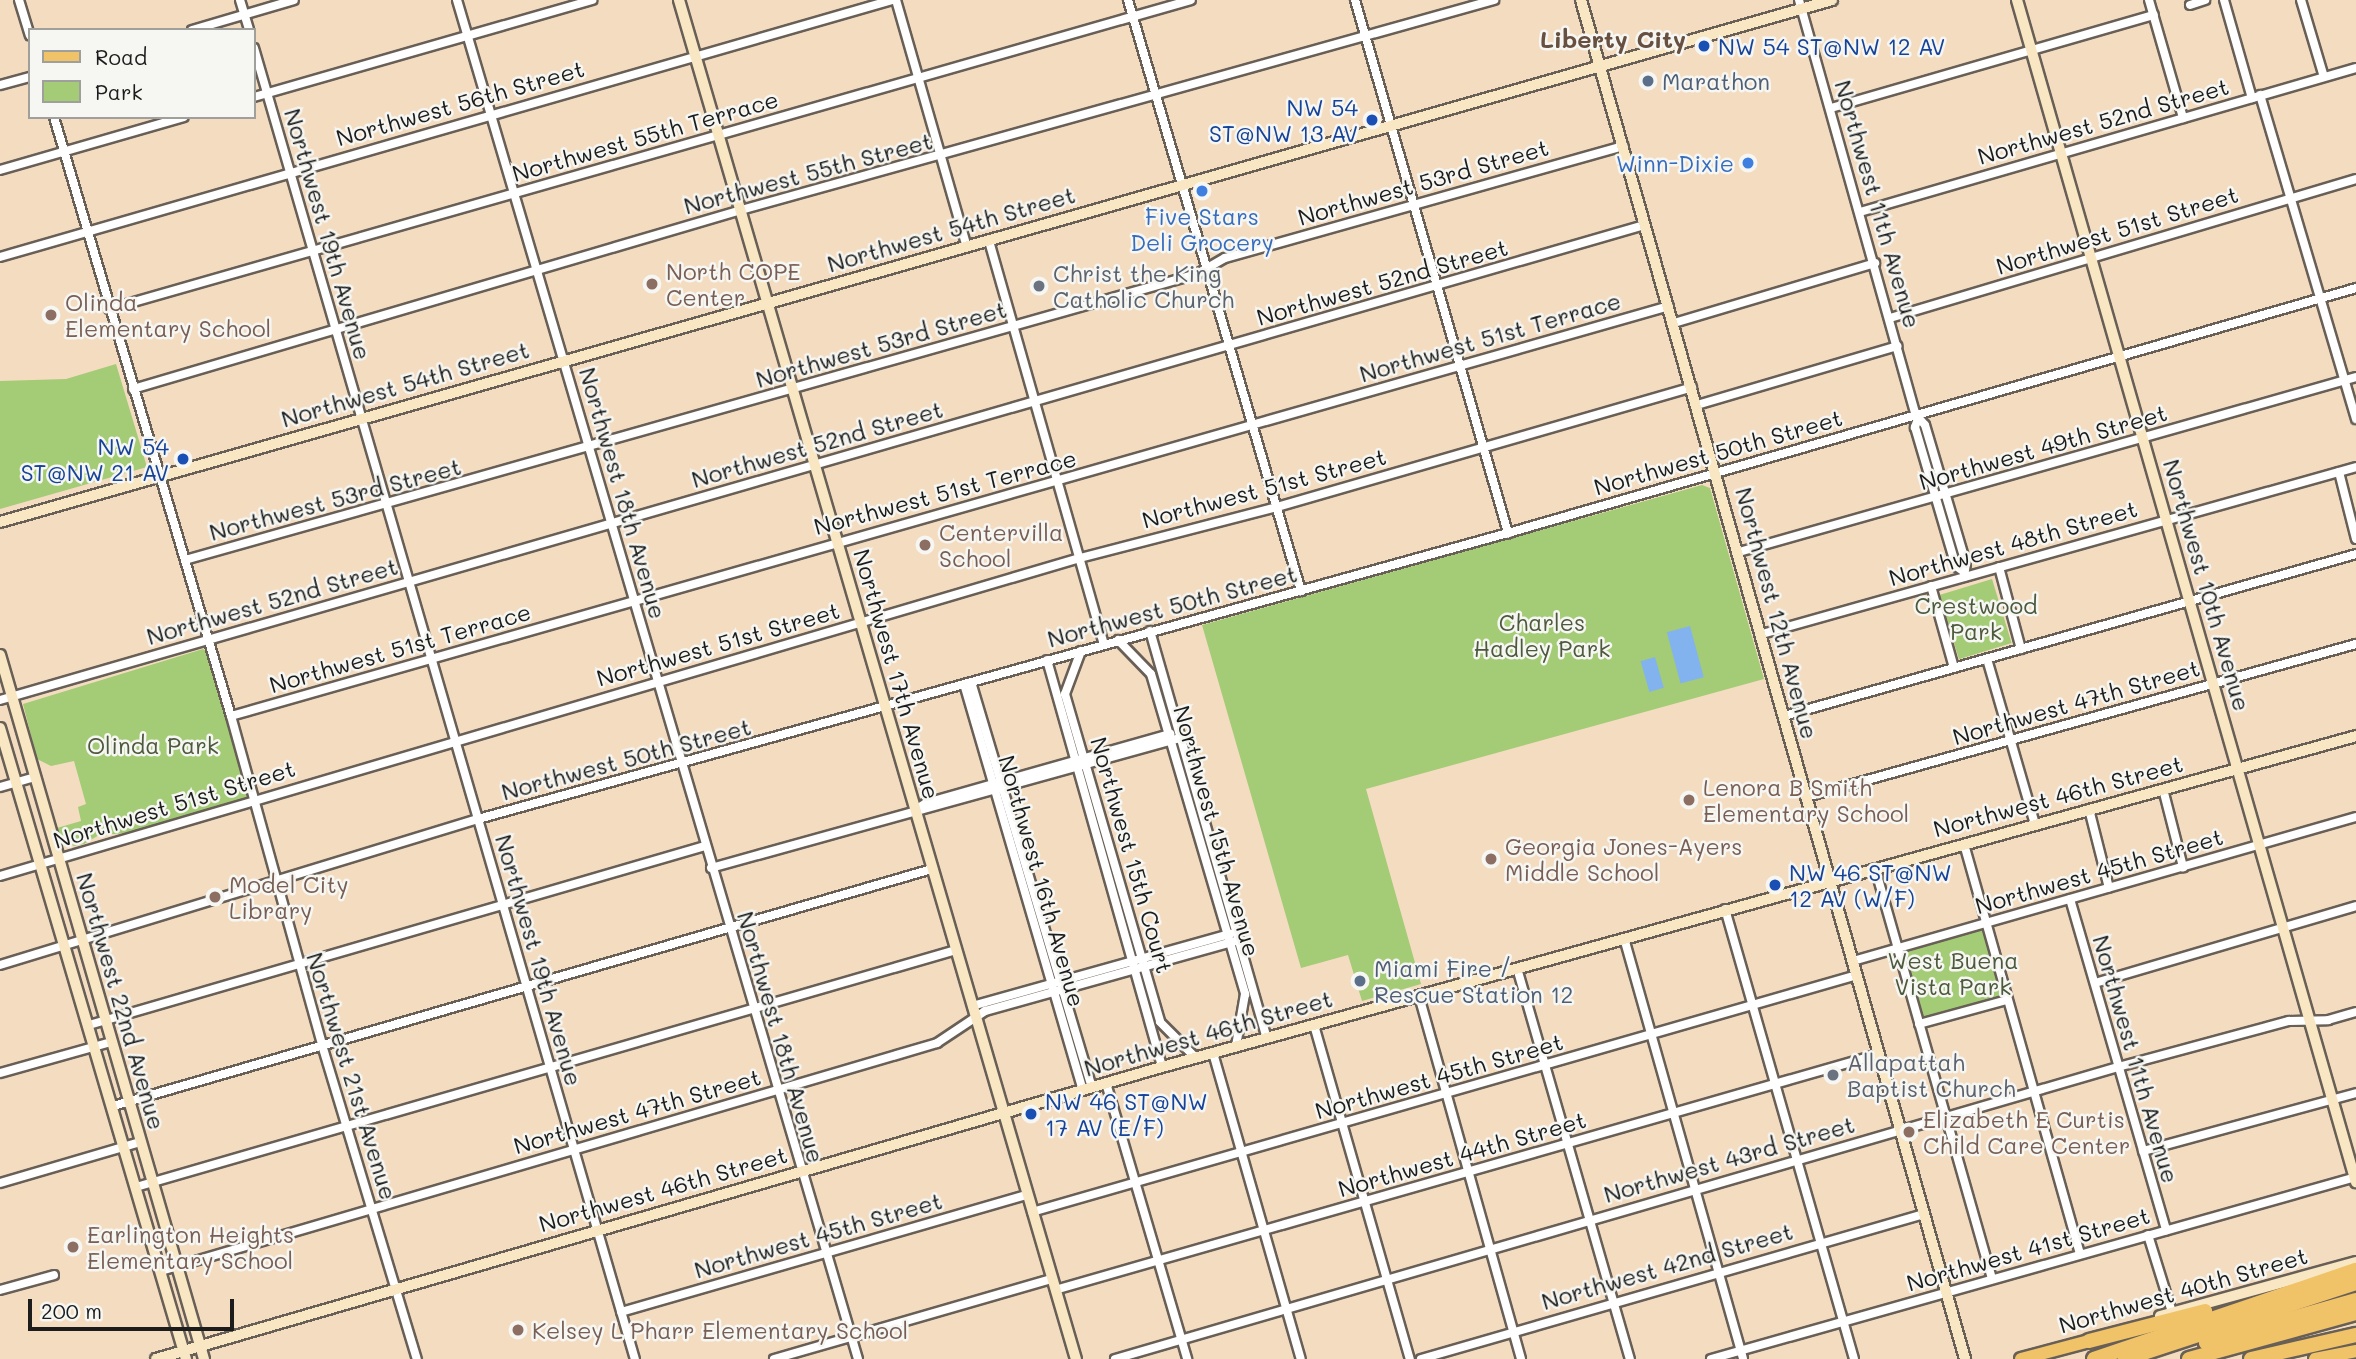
<!DOCTYPE html>
<html>
<head>
<meta charset="utf-8">
<style>
  body { margin:0 }
  #map { position:relative; width:2356px; height:1359px; overflow:hidden; background:#f4dcc1; font-family:Mali,sans-serif }
  div>[style] { position:absolute }
  [style*='--x'] { left:calc(var(--x)*1px); top:calc(var(--y)*1px); width:calc(var(--w)*1px); rotate:calc(var(--a)*1deg) }
  .green>* { inset:0; background:#a4cb76; transform-origin:0 0 }
  .water>* { inset:0; background:#82b3ee; transform-origin:0 0 }
  .roads { filter:drop-shadow(2px 0 #685f56) drop-shadow(-2px 0 #685f56) drop-shadow(0 2px #685f56) drop-shadow(0 -2px #685f56) }
  .street>* { height:8px; margin:-4px; padding:0 4px; transform-origin:4px; border-radius:4px; background:#fff }
  .secondary>* { height:10px; margin:-5px; padding:0 5px; transform-origin:5px; border-radius:5px; background:#f9e7c3 }
  .primary>* { height:12px; margin:-6px; padding:0 6px; transform-origin:6px; border-radius:6px; background:#f1c369 }
  .highway>* { height:14px; margin:-7px; padding:0 7px; transform-origin:7px; border-radius:7px; background:#f1c369 }
  .dots>* { width:19px; height:19px; translate:-50% -50%; box-sizing:border-box; border:4px solid #f6f6f2; border-radius:50% }
  span { translate:-50% -50%; white-space:nowrap; text-align:center; line-height:1.15; -webkit-text-stroke:5px #f6f6f2; paint-order:stroke }
  .transit-label { font-size:23px; color:#164399 }
  .left { translate:0 -50%; text-align:left }
  .right { translate:-100% -50%; text-align:right }
  .service-label { font-size:23px; color:#4e5e75 }
  .street-label { font-size:23px; color:#1c1c1c }
  .shop-label { font-size:23px; color:#366cbe }
  .education-label { font-size:23px; color:#785e54 }
  .worship-label { font-size:23px; color:#5b616d }
  .park-label { font-size:23px; color:#4c593c }
  .neighbourhood-label { font-size:24px; color:#675040; font-weight:700 }
  .legend { position:absolute; left:28px; top:28px; width:228px; height:91px; box-sizing:border-box; background:#f6f6f2; border:2px solid #9f9f9c; margin:0; padding:9px 12px; list-style:none; font-size:21px; color:#1c1c1c }
  .legend li { display:flex; align-items:center; gap:14px; height:35px }
  .legend b { width:35px; border:2px solid #9f9f9c }
  .scale { position:absolute; left:28px; top:1299px; width:206px; height:32px; box-sizing:border-box; border:4px solid #1c1c1c; border-top:0; padding-left:9px; font-size:21px; line-height:24px; white-space:nowrap; color:#1c1c1c; -webkit-text-stroke:5px #f6f6f2; paint-order:stroke }
</style>
</head>
<body>
<div id="map">
  <div class="green">
    <i style="clip-path:polygon(116px 364px,147px 467px,0 509px,0 381px,66px 379px)"></i>
    <i style="clip-path:polygon(1702px 485px,1710px 488px,1764px 679px,1366px 789px,1421px 984px,1362px 1001px,1348px 955px,1301px 968px,1202px 625px)"></i>
    <i style="left:1992px;top:579px;width:67px;height:55px;rotate:73deg"></i>
    <i style="clip-path:polygon(203px 649px,208px 652px,247px 797px,129px 833px,99px 835px,84px 844px,74px 846px,61px 839px,57px 828px,81px 821px,78px 807px,86px 804px,74px 761px,51px 766px,37px 759px,23px 704px)"></i>
    <i style="left:1982px;top:930px;width:68px;height:80px;rotate:74deg"></i>
  </div>
  <div class="water">
    <i style="left:1690px;top:626px;width:53px;height:24px;rotate:75deg"></i>
    <i style="left:1655px;top:657px;width:32px;height:15px;rotate:74deg"></i>
  </div>
  <div class="roads">
    <div class="street">
      <i style="--x:19;--y:0;--w:37;--a:73"></i>
      <i style="--x:240;--y:0;--w:31;--a:73"></i>
      <i style="--x:457;--y:0;--w:1417;--a:73.56"></i>
      <i style="--x:896;--y:0;--w:257;--a:74"></i>
      <i style="--x:1128;--y:0;--w:616;--a:73.68"></i>
      <i style="--x:1355;--y:0;--w:555;--a:73.98"></i>
      <i style="--x:1799;--y:0;--w:431;--a:74.3"></i>
      <i style="--x:1916;--y:415;--w:13;--a:48"></i>
      <i style="--x:1925;--y:425;--w:144;--a:73.5"></i>
      <i style="--x:1966;--y:563;--w:14;--a:98"></i>
      <i style="--x:2149;--y:0;--w:123;--a:73.9"></i>
      <i style="--x:2224;--y:0;--w:102;--a:74.1"></i>
      <i style="--x:2301;--y:0;--w:80;--a:73.4"></i>
      <i style="--x:2190;--y:5;--w:16;--a:-18"></i>
      <i style="--x:192;--y:30;--w:106;--a:-16.4"></i>
      <i style="--x:254;--y:48;--w:1365;--a:73.8"></i>
      <i style="--x:0;--y:85;--w:31;--a:-15"></i>
      <i style="--x:2260;--y:95;--w:338;--a:73.5"></i>
      <i style="--x:254;--y:97;--w:352;--a:-16"></i>
      <i style="--x:1831;--y:108;--w:336;--a:-16.1"></i>
      <i style="--x:54;--y:117;--w:625;--a:73.54"></i>
      <i style="--x:231;--y:716;--w:341;--a:74.5"></i>
      <i style="--x:322;--y:1045;--w:328;--a:73.2"></i>
      <i style="--x:0;--y:170;--w:191;--a:-16.1"></i>
      <i style="--x:1860;--y:212;--w:516;--a:-16.19"></i>
      <i style="--x:989;--y:241;--w:419;--a:74.1"></i>
      <i style="--x:0;--y:257;--w:928;--a:-16.07"></i>
      <i style="--x:109;--y:309;--w:1125;--a:-15.94"></i>
      <i style="--x:1890;--y:318;--w:486;--a:-16.6"></i>
      <i style="--x:1674;--y:323;--w:210;--a:-16.6"></i>
      <i style="--x:133;--y:389;--w:634;--a:-16.4"></i>
      <i style="--x:741;--y:210;--w:782;--a:-15.58"></i>
      <i style="--x:1697;--y:405;--w:209;--a:-16.4"></i>
      <i style="--x:1918;--y:419;--w:9;--a:111"></i>
      <i style="--x:1915;--y:427;--w:145;--a:73.6"></i>
      <i style="--x:1956;--y:566;--w:9;--a:36"></i>
      <i style="--x:2339;--y:472;--w:69;--a:75.8"></i>
      <i style="--x:1739;--y:552;--w:641;--a:-15.83"></i>
      <i style="--x:185;--y:560;--w:1052;--a:-15.78"></i>
      <i style="--x:1197;--y:274;--w:32;--a:-30"></i>
      <i style="--x:1225;--y:258;--w:414;--a:-15.7"></i>
      <i style="--x:1999;--y:567;--w:85;--a:75"></i>
      <i style="--x:1931;--y:586;--w:85;--a:74.3"></i>
      <i style="--x:1150;--y:631;--w:423;--a:74"></i>
      <i style="--x:1762;--y:634;--w:617;--a:-15.7"></i>
      <i style="--x:1118;--y:640;--w:47;--a:45.9"></i>
      <i style="--x:1151;--y:674;--w:334;--a:73.6"></i>
      <i style="--x:1245;--y:994;--w:53;--a:99.8"></i>
      <i style="--x:1081;--y:651;--w:46;--a:110.4"></i>
      <i style="--x:1065;--y:694;--w:341;--a:73.8"></i>
      <i style="--x:1160;--y:1022;--w:51;--a:45"></i>
      <i style="--x:1987;--y:659;--w:172;--a:73.8"></i>
      <i style="--x:1047;--y:660;--w:423;--a:74.2"></i>
      <i style="--x:971;--y:682;--w:423;--a:73.4"></i>
      <i style="--x:964;--y:684;--w:423;--a:73.7"></i>
      <i style="--x:0;--y:700;--w:1712;--a:-16.11"></i>
      <i style="--x:231;--y:716;--w:1495;--a:-15.91"></i>
      <i style="--x:1784;--y:716;--w:594;--a:-15.81"></i>
      <i style="--x:0;--y:787;--w:36;--a:-16"></i>
      <i style="--x:2163;--y:789;--w:81;--a:75.6"></i>
      <i style="--x:1806;--y:797;--w:571;--a:-15.55"></i>
      <i style="--x:2089;--y:809;--w:81;--a:75.8"></i>
      <i style="--x:915;--y:810;--w:13;--a:-32"></i>
      <i style="--x:926;--y:803;--w:254;--a:-15.8"></i>
      <i style="--x:1964;--y:844;--w:426;--a:74.2"></i>
      <i style="--x:711;--y:868;--w:488;--a:-15.5"></i>
      <i style="--x:1875;--y:868;--w:427;--a:74.1"></i>
      <i style="--x:0;--y:876;--w:1126;--a:-16.41"></i>
      <i style="--x:1080;--y:558;--w:203;--a:-14.5"></i>
      <i style="--x:1277;--y:507;--w:432;--a:-16.1"></i>
      <i style="--x:2070;--y:899;--w:345;--a:73.8"></i>
      <i style="--x:1725;--y:909;--w:468;--a:74"></i>
      <i style="--x:1624;--y:938;--w:437;--a:74.2"></i>
      <i style="--x:1853;--y:961;--w:523;--a:-15.98"></i>
      <i style="--x:0;--y:965;--w:500;--a:-17"></i>
      <i style="--x:478;--y:819;--w:1069;--a:-15.52"></i>
      <i style="--x:1508;--y:533;--w:883;--a:-16.11"></i>
      <i style="--x:1517;--y:968;--w:407;--a:73.9"></i>
      <i style="--x:2095;--y:983;--w:272;--a:-16.4"></i>
      <i style="--x:1419;--y:996;--w:377;--a:74.3"></i>
      <i style="--x:972;--y:1006;--w:268;--a:-15.6"></i>
      <i style="--x:1919;--y:1024;--w:91;--a:-15.3"></i>
      <i style="--x:89;--y:1025;--w:641;--a:-16.2"></i>
      <i style="--x:1314;--y:1025;--w:348;--a:74"></i>
      <i style="--x:1213;--y:1053;--w:318;--a:74"></i>
      <i style="--x:0;--y:1073;--w:115;--a:-15.6"></i>
      <i style="--x:1106;--y:1083;--w:288;--a:73.6"></i>
      <i style="--x:113;--y:1106;--w:853;--a:-16.14"></i>
      <i style="--x:2143;--y:1151;--w:221;--a:-15.2"></i>
      <i style="--x:0;--y:1183;--w:146;--a:-16.3"></i>
      <i style="--x:136;--y:1187;--w:854;--a:-16.12"></i>
      <i style="--x:1032;--y:1212;--w:858;--a:-16.03"></i>
      <i style="--x:2148;--y:1235;--w:81;--a:72.7"></i>
      <i style="--x:161;--y:1271;--w:809;--a:-16.37"></i>
      <i style="--x:937;--y:1043;--w:58;--a:-33.7"></i>
      <i style="--x:985;--y:1011;--w:264;--a:-15.6"></i>
      <i style="--x:0;--y:1290;--w:56;--a:-15.5"></i>
      <i style="--x:1055;--y:1290;--w:857;--a:-15.98"></i>
      <i style="--x:621;--y:1312;--w:423;--a:-16.1"></i>
      <i style="--x:774;--y:1359;--w:289;--a:-16.1"></i>
      <i style="--x:1115;--y:1359;--w:1045;--a:-16.23"></i>
      <i style="--x:2118;--y:1067;--w:177;--a:-15.1"></i>
      <i style="--x:2289;--y:1021;--w:39;--a:-1"></i>
      <i style="--x:2328;--y:1020;--w:29;--a:-16"></i>
      <i style="--x:1421;--y:1359;--w:523;--a:-16.08"></i>
      <i style="--x:1711;--y:1359;--w:670;--a:-15.76"></i>
    </div>
    <div class="secondary">
      <i style="--x:679;--y:0;--w:1416;--a:73.72"></i>
      <i style="--x:1581;--y:0;--w:1412;--a:74.22"></i>
      <i style="--x:2017;--y:0;--w:1230;--a:74"></i>
      <i style="--x:0;--y:522;--w:1905;--a:-15.9"></i>
      <i style="--x:0;--y:655;--w:733;--a:73.84"></i>
      <i style="--x:0;--y:728;--w:658;--a:73.58"></i>
      <i style="--x:2160;--y:1316;--w:203;--a:-15.4"></i>
      <i style="--x:156;--y:1359;--w:1048;--a:-16.19"></i>
      <i style="--x:1162;--y:1067;--w:1239;--a:-15.49"></i>
    </div>
    <div class="primary">
      <i style="--x:2021;--y:1359;--w:70;--a:-14.8"></i>
      <i style="--x:2315;--y:1359;--w:42;--a:-11"></i>
    </div>
    <div class="highway">
      <i style="--x:2089;--y:1341;--w:120;--a:-14.5"></i>
      <i style="--x:2206;--y:1343;--w:156;--a:-16"></i>
      <i style="--x:2094;--y:1359;--w:277;--a:-18.8"></i>
      <i style="--x:2125;--y:1359;--w:243;--a:-18.2"></i>
      <i style="--x:2189;--y:1359;--w:173;--a:-15.4"></i>
      <i style="--x:2251;--y:1359;--w:108;--a:-12.9"></i>
    </div>
  </div>
  <div class="dots">
    <i style="left:1704px;top:46px;background:#1a4fb4"></i>
    <i style="left:1648px;top:81px;background:#5c6f8a"></i>
    <i style="left:1372px;top:120px;background:#1a4fb4"></i>
    <i style="left:1748px;top:163px;background:#3f7fe0"></i>
    <i style="left:1202px;top:191px;background:#3f7fe0"></i>
    <i style="left:652px;top:284px;background:#8d6e63"></i>
    <i style="left:1039px;top:286px;background:#6b7280"></i>
    <i style="left:51px;top:315px;background:#8d6e63"></i>
    <i style="left:183px;top:459px;background:#1a4fb4"></i>
    <i style="left:925px;top:545px;background:#8d6e63"></i>
    <i style="left:1689px;top:800px;background:#8d6e63"></i>
    <i style="left:1491px;top:859px;background:#8d6e63"></i>
    <i style="left:1775px;top:885px;background:#1a4fb4"></i>
    <i style="left:215px;top:897px;background:#8d6e63"></i>
    <i style="left:1360px;top:981px;background:#5c6f8a"></i>
    <i style="left:1833px;top:1075px;background:#6b7280"></i>
    <i style="left:1031px;top:1114px;background:#1a4fb4"></i>
    <i style="left:1909px;top:1132px;background:#8d6e63"></i>
    <i style="left:73px;top:1247px;background:#8d6e63"></i>
    <i style="left:518px;top:1330px;background:#8d6e63"></i>
  </div>
  <div class="transit-label">
    <span class="left" style="left:1718px;top:46px">NW 54 ST@NW 12 AV</span>
    <span class="right" style="left:1358px;top:120px">NW 54<br>ST@NW 13 AV</span>
    <span class="right" style="left:169px;top:459px">NW 54<br>ST@NW 21 AV</span>
    <span class="left" style="left:1789px;top:885px">NW 46 ST@NW<br>12 AV (W/F)</span>
    <span class="left" style="left:1045px;top:1114px">NW 46 ST@NW<br>17 AV (E/F)</span>
  </div>
  <div class="service-label">
    <span class="left" style="left:1662px;top:81px">Marathon</span>
    <span class="left" style="left:1374px;top:981px">Miami Fire /<br>Rescue Station 12</span>
  </div>
  <div class="street-label">
    <span style="left:460px;top:103px;rotate:-16deg">Northwest 56th Street</span>
    <span style="left:2103px;top:121px;rotate:-16deg">Northwest 52nd Street</span>
    <span style="left:645px;top:136px;rotate:-16deg">Northwest 55th Terrace</span>
    <span style="left:808px;top:173px;rotate:-15deg">Northwest 55th Street</span>
    <span style="left:1423px;top:182px;rotate:-16deg">Northwest 53rd Street</span>
    <span style="left:1878px;top:204px;rotate:74deg">Northwest 11th Avenue</span>
    <span style="left:951px;top:229px;rotate:-16deg">Northwest 54th Street</span>
    <span style="left:2117px;top:230px;rotate:-17deg">Northwest 51st Street</span>
    <span style="left:328px;top:234px;rotate:74deg">Northwest 19th Avenue</span>
    <span style="left:1382px;top:282px;rotate:-16deg">Northwest 52nd Street</span>
    <span style="left:1490px;top:337px;rotate:-16deg">Northwest 51st Terrace</span>
    <span style="left:881px;top:344px;rotate:-16deg">Northwest 53rd Street</span>
    <span style="left:405px;top:384px;rotate:-16deg">Northwest 54th Street</span>
    <span style="left:817px;top:444px;rotate:-16deg">Northwest 52nd Street</span>
    <span style="left:2043px;top:447px;rotate:-16deg">Northwest 49th Street</span>
    <span style="left:1718px;top:452px;rotate:-16deg">Northwest 50th Street</span>
    <span style="left:1264px;top:488px;rotate:-15deg">Northwest 51st Street</span>
    <span style="left:945px;top:492px;rotate:-15deg">Northwest 51st Terrace</span>
    <span style="left:623px;top:493px;rotate:74deg">Northwest 18th Avenue</span>
    <span style="left:335px;top:499px;rotate:-15deg">Northwest 53rd Street</span>
    <span style="left:2013px;top:543px;rotate:-16deg">Northwest 48th Street</span>
    <span style="left:2207px;top:585px;rotate:74deg">Northwest 10th Avenue</span>
    <span style="left:272px;top:601px;rotate:-16deg">Northwest 52nd Street</span>
    <span style="left:1172px;top:606px;rotate:-15deg">Northwest 50th Street</span>
    <span style="left:1777px;top:613px;rotate:75deg">Northwest 12th Avenue</span>
    <span style="left:718px;top:644px;rotate:-16deg">Northwest 51st Street</span>
    <span style="left:400px;top:648px;rotate:-16deg">Northwest 51st Terrace</span>
    <span style="left:897px;top:674px;rotate:74deg">Northwest 17th Avenue</span>
    <span style="left:2076px;top:702px;rotate:-16deg">Northwest 47th Street</span>
    <span style="left:626px;top:759px;rotate:-15deg">Northwest 50th Street</span>
    <span style="left:2058px;top:796px;rotate:-15deg">Northwest 46th Street</span>
    <span style="left:174px;top:804px;rotate:-17deg">Northwest 51st Street</span>
    <span style="left:1217px;top:831px;rotate:74deg">Northwest 15th Avenue</span>
    <span style="left:1132px;top:855px;rotate:74deg">Northwest 15th Court</span>
    <span style="left:2099px;top:871px;rotate:-16deg">Northwest 45th Street</span>
    <span style="left:1042px;top:881px;rotate:74deg">Northwest 16th Avenue</span>
    <span style="left:539px;top:960px;rotate:74deg">Northwest 19th Avenue</span>
    <span style="left:121px;top:1001px;rotate:74deg">Northwest 22nd Avenue</span>
    <span style="left:1208px;top:1033px;rotate:-16deg">Northwest 46th Street</span>
    <span style="left:781px;top:1037px;rotate:74deg">Northwest 18th Avenue</span>
    <span style="left:2136px;top:1059px;rotate:74deg">Northwest 11th Avenue</span>
    <span style="left:352px;top:1076px;rotate:73deg">Northwest 21st Avenue</span>
    <span style="left:1439px;top:1076px;rotate:-16deg">Northwest 45th Street</span>
    <span style="left:637px;top:1111px;rotate:-16deg">Northwest 47th Street</span>
    <span style="left:1462px;top:1154px;rotate:-16deg">Northwest 44th Street</span>
    <span style="left:1729px;top:1159px;rotate:-16deg">Northwest 43rd Street</span>
    <span style="left:663px;top:1189px;rotate:-16deg">Northwest 46th Street</span>
    <span style="left:818px;top:1235px;rotate:-16deg">Northwest 45th Street</span>
    <span style="left:2028px;top:1249px;rotate:-16deg">Northwest 41st Street</span>
    <span style="left:1667px;top:1266px;rotate:-16deg">Northwest 42nd Street</span>
    <span style="left:2183px;top:1290px;rotate:-16deg">Northwest 40th Street</span>
  </div>
  <div class="shop-label">
    <span class="right" style="left:1734px;top:163px">Winn-Dixie</span>
    <span style="left:1202px;top:229px">Five Stars<br>Deli Grocery</span>
  </div>
  <div class="education-label">
    <span class="left" style="left:666px;top:284px">North COPE<br>Center</span>
    <span class="left" style="left:65px;top:315px">Olinda<br>Elementary School</span>
    <span class="left" style="left:939px;top:545px">Centervilla<br>School</span>
    <span class="left" style="left:1703px;top:800px">Lenora B Smith<br>Elementary School</span>
    <span class="left" style="left:1505px;top:859px">Georgia Jones-Ayers<br>Middle School</span>
    <span class="left" style="left:229px;top:897px">Model City<br>Library</span>
    <span class="left" style="left:1923px;top:1132px">Elizabeth E Curtis<br>Child Care Center</span>
    <span class="left" style="left:87px;top:1247px">Earlington Heights<br>Elementary School</span>
    <span class="left" style="left:532px;top:1330px">Kelsey L Pharr Elementary School</span>
  </div>
  <div class="worship-label">
    <span class="left" style="left:1053px;top:286px">Christ the King<br>Catholic Church</span>
    <span class="left" style="left:1847px;top:1075px">Allapattah<br>Baptist Church</span>
  </div>
  <div class="park-label">
    <span style="left:1976px;top:618px">Crestwood<br>Park</span>
    <span style="left:1542px;top:635px">Charles<br>Hadley Park</span>
    <span style="left:153px;top:745px">Olinda Park</span>
    <span style="left:1953px;top:973px">West Buena<br>Vista Park</span>
  </div>
  <div class="neighbourhood-label">
    <span style="left:1613px;top:39px">Liberty City</span>
  </div>
  <ul class="legend">
  <li><b style="height:9px;background:#f1c369"></b>Road</li>
  <li><b style="height:19px;background:#a4cb76"></b>Park</li>
  </ul>
  <div class="scale">200 m</div>
</div>
</body>
</html>
